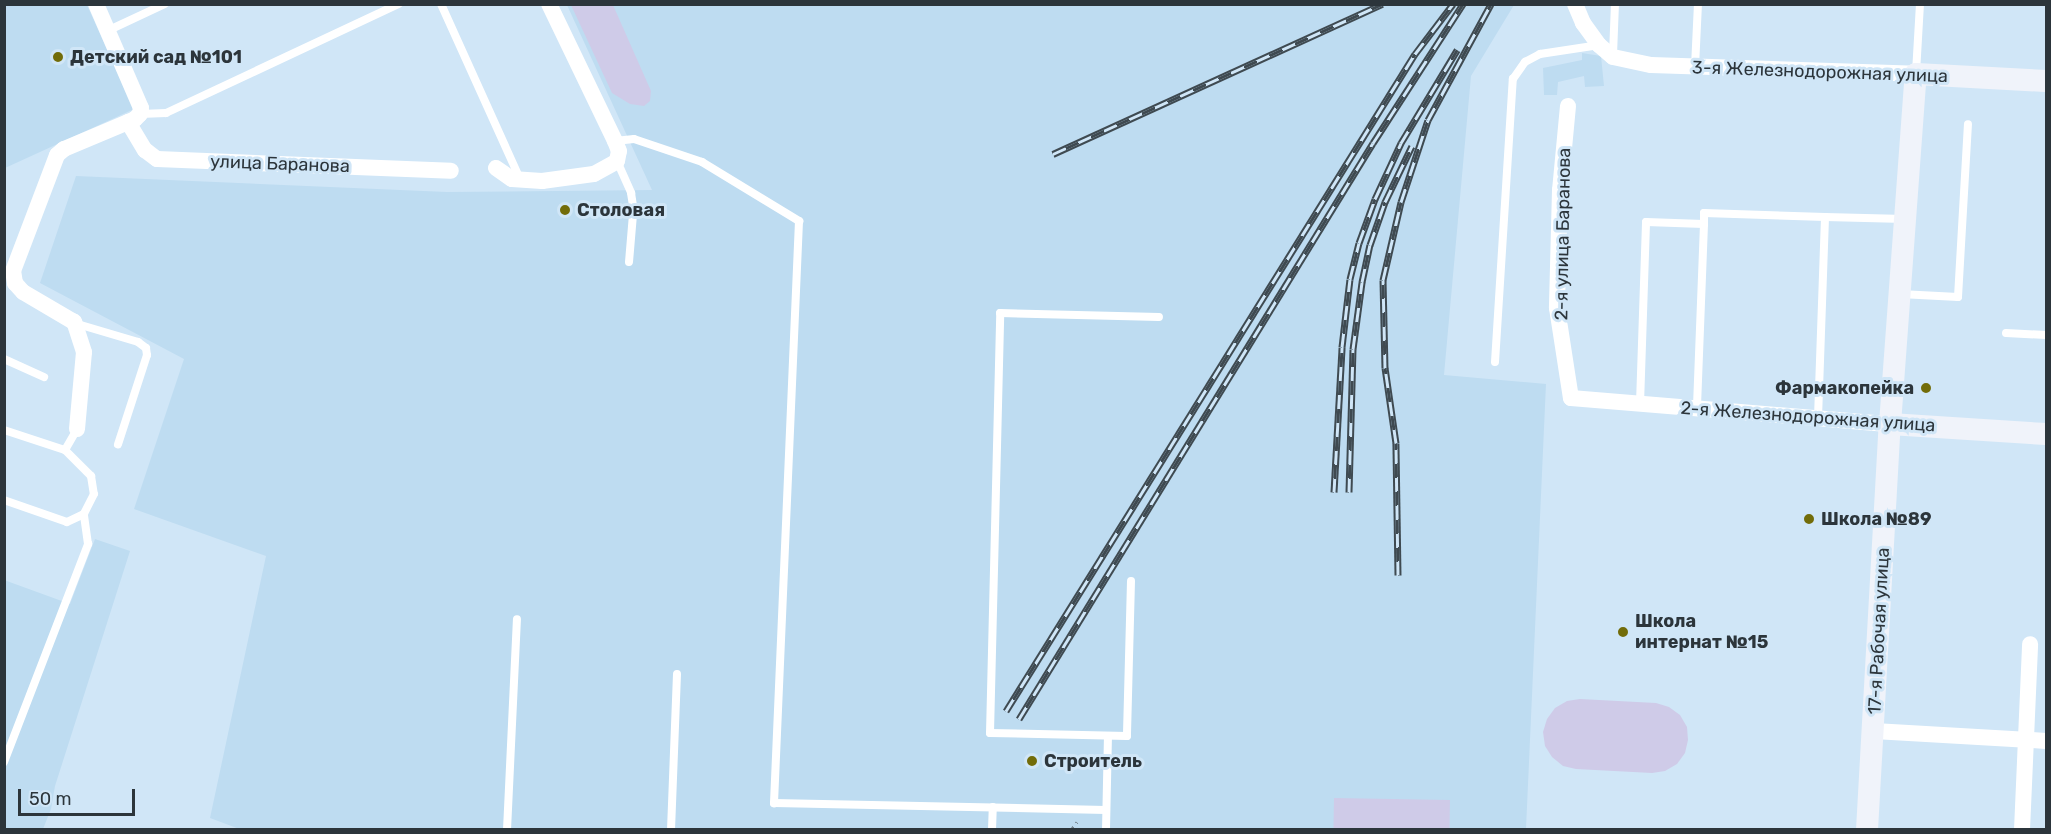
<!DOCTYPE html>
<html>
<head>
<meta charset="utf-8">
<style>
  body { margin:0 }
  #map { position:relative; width:2051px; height:834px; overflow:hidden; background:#d0e6f7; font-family:Rubik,sans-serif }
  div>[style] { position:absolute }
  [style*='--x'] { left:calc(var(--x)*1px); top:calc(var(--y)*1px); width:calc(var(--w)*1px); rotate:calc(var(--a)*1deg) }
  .built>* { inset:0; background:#bedcf1 }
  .green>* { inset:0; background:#cfcbe8; transform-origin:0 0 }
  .path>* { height:3px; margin-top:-1.5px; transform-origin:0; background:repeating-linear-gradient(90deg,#798893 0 4.5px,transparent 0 9px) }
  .lane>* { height:8px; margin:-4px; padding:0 4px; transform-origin:4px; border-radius:4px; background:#fff }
  .street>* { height:16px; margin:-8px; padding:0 8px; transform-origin:8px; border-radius:8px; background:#fff }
  .secondary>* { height:22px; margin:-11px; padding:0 11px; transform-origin:11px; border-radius:11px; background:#f0f3fa }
  .rail>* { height:7px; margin-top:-3.5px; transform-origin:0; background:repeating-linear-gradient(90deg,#d0e6f7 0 14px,#3f4a51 0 28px); box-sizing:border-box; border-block:2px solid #3f4a51 }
  .dots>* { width:16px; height:16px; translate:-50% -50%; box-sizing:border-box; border:3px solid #d0e6f7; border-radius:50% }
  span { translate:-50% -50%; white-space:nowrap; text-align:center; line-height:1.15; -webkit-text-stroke:6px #d0e6f7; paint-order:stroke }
  .poi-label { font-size:18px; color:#2c353b; font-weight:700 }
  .left { translate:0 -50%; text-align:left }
  .right { translate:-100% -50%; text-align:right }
  .street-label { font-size:18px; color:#2c353b }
  .frame { position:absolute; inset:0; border:6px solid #2c353b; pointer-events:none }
  .scale { position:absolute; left:18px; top:789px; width:117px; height:27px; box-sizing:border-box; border:3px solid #2c353b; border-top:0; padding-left:8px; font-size:18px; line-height:21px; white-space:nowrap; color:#2c353b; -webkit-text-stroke:4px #d0e6f7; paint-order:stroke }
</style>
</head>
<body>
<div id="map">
  <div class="built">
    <i style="clip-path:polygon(4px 5px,87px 5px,134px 109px,5px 168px)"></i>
    <i style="clip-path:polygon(567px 5px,1514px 5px,1471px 76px,1444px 375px,1546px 384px,1526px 829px,242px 830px,210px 818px,266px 556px,134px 509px,184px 359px,40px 283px,76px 176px,447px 192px,652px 190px)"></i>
    <i style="clip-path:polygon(1582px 53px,1601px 56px,1604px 86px,1585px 87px,1584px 76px,1558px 82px,1557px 95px,1544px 95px,1543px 68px,1582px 60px)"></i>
    <i style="clip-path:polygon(95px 539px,130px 551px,55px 786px,51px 809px,43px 829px,5px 829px,4px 580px,70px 604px)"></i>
  </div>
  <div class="green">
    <i style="clip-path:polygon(571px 5px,613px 5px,651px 91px,650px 101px,644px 106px,630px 104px,612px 93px)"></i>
    <i style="clip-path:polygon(1580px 699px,1656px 703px,1669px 707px,1680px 715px,1687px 727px,1688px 740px,1685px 753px,1677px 764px,1665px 771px,1652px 773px,1576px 769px,1563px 766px,1552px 757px,1545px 746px,1543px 732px,1547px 719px,1555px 708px,1567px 701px)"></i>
    <i style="left:1334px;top:798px;width:116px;height:31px;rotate:1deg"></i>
  </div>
  <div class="path">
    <i style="--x:1071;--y:830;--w:10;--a:-53"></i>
  </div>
  <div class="lane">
    <i style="--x:441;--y:4;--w:194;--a:65.7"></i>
    <i style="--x:107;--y:31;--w:64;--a:-25"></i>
    <i style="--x:1613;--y:55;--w:51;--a:-87.8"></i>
    <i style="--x:1695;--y:67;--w:63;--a:-87.3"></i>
    <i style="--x:1916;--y:73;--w:69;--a:-86.7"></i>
    <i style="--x:140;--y:114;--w:26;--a:-2"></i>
    <i style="--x:166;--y:113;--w:257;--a:-25.1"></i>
    <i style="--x:615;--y:141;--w:19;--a:-6"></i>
    <i style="--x:634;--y:139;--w:72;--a:18.7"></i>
    <i style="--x:702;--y:162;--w:114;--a:31.3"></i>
    <i style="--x:799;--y:221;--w:583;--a:92.46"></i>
    <i style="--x:774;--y:803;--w:332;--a:1.2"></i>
    <i style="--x:617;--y:161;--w:35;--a:66"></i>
    <i style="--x:631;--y:193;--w:13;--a:81"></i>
    <i style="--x:1704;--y:224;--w:11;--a:-90"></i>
    <i style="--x:1704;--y:213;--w:121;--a:1.9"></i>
    <i style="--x:629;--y:262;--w:48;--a:-85.2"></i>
    <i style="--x:1900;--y:294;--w:58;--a:3"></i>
    <i style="--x:1958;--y:297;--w:173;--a:-86.7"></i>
    <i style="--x:74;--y:323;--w:67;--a:16.5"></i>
    <i style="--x:138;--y:342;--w:10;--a:37"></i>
    <i style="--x:146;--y:348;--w:7;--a:82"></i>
    <i style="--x:147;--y:355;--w:94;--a:108"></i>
    <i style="--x:2006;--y:333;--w:40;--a:2.9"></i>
    <i style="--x:4;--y:359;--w:44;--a:24.2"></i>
    <i style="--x:1495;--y:362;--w:284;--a:-86.4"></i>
    <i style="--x:1513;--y:79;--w:21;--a:-55"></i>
    <i style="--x:1525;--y:62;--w:17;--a:-28"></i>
    <i style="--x:1540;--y:54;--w:60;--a:-8.7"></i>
    <i style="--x:1640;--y:404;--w:182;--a:-88.1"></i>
    <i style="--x:1646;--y:222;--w:58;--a:2"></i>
    <i style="--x:1704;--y:224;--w:184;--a:92.2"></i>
    <i style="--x:1818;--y:418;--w:201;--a:-88"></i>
    <i style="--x:1825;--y:217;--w:80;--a:1.4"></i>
    <i style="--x:4;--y:430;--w:64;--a:18.2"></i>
    <i style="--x:65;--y:450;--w:37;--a:45"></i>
    <i style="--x:91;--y:476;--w:18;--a:81"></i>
    <i style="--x:94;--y:494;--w:22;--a:117"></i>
    <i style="--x:84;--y:514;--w:19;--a:155"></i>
    <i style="--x:67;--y:522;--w:67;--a:-160.8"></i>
    <i style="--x:65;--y:450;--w:24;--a:-60"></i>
    <i style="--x:1131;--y:581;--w:155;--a:91.5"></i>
    <i style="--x:1127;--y:736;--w:137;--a:-178.7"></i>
    <i style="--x:990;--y:733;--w:420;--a:-88.6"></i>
    <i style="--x:1000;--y:313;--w:159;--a:1.4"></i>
    <i style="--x:4;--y:762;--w:234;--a:-68.9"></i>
    <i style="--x:88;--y:544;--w:30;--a:-98"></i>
    <i style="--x:507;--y:830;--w:211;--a:-87.3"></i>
    <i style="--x:671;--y:830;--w:156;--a:-87.8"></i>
    <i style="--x:992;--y:830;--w:23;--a:-88"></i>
    <i style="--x:1106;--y:830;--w:94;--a:-88.8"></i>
  </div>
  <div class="street">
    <i style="--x:1575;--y:4;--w:21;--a:67"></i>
    <i style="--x:1583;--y:23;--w:27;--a:54"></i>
    <i style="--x:1599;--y:45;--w:18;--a:41"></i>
    <i style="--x:1613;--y:57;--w:39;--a:12"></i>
    <i style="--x:1651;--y:65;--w:265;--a:1.9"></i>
    <i style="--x:1568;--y:106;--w:84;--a:95.4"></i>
    <i style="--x:1560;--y:190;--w:118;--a:91.5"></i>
    <i style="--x:1557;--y:308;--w:91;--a:81.2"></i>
    <i style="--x:1571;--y:398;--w:320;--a:4.7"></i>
    <i style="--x:128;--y:122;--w:33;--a:59"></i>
    <i style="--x:145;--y:150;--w:15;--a:37"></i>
    <i style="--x:157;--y:159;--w:294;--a:2.3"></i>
    <i style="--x:496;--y:168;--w:19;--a:35"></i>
    <i style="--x:512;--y:179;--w:30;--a:4"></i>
    <i style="--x:542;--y:181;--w:52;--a:-7.7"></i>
    <i style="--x:594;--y:174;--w:26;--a:-29"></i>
    <i style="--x:617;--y:161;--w:10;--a:-79"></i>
    <i style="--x:619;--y:151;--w:11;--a:-112"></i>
    <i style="--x:615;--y:141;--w:152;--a:-115.7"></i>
    <i style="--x:77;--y:429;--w:77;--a:-84.8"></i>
    <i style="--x:84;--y:352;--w:32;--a:-108"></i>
    <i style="--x:74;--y:322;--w:59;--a:-149.5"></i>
    <i style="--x:23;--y:292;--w:12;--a:-132"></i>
    <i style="--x:15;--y:283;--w:12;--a:-99"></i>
    <i style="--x:13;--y:271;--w:124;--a:-69.2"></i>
    <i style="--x:57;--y:155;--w:9;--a:-41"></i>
    <i style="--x:64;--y:149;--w:77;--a:-22.9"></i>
    <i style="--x:135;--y:119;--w:7;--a:-45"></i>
    <i style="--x:140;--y:114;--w:6;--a:-81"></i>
    <i style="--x:141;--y:108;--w:113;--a:-113.4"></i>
    <i style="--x:1874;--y:731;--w:172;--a:3.3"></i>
    <i style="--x:2022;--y:830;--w:186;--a:-87.5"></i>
  </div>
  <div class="secondary">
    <i style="--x:1890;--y:424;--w:156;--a:3.7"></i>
    <i style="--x:1867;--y:830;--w:407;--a:-86.8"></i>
    <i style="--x:1890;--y:424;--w:351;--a:-85.8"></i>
    <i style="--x:1916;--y:74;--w:130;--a:3.1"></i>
  </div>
  <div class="rail">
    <i style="--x:1053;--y:154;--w:362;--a:-24.5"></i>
    <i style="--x:1334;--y:492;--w:145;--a:-86.8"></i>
    <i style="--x:1342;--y:347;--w:68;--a:-83.3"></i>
    <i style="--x:1350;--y:279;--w:37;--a:-76"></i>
    <i style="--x:1359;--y:243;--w:47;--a:-70"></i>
    <i style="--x:1375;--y:199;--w:62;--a:-65.1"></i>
    <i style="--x:1401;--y:143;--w:109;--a:-58.9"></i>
    <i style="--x:1349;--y:492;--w:143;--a:-88.4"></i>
    <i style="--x:1353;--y:349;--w:68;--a:-82.3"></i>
    <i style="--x:1362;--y:282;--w:38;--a:-78"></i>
    <i style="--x:1370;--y:245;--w:46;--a:-70.8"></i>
    <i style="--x:1385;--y:202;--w:62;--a:-64.3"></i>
    <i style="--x:1398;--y:575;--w:132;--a:-90.9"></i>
    <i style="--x:1396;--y:443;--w:76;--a:-98.3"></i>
    <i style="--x:1385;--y:368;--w:88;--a:-91.3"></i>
    <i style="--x:1383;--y:280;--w:80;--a:-77"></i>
    <i style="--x:1401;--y:202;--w:86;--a:-71.8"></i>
    <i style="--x:1428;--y:120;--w:132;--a:-61.5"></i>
    <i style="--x:1006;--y:711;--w:774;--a:-58.1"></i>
    <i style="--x:1415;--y:54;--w:63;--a:-52.8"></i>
    <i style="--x:1019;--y:719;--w:676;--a:-58.43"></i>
    <i style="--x:1373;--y:143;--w:166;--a:-57.1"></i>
  </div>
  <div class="dots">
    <i style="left:58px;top:57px;background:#726c09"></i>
    <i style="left:565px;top:210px;background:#726c09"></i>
    <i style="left:1926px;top:388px;background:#726c09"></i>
    <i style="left:1809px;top:519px;background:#726c09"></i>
    <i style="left:1623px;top:632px;background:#726c09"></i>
    <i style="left:1032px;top:761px;background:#726c09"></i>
  </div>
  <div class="poi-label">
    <span class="left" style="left:70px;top:57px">Детский сад №101</span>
    <span class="left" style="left:577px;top:210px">Столовая</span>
    <span class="right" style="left:1914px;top:388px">Фармакопейка</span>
    <span class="left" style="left:1821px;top:519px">Школа №89</span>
    <span class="left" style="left:1635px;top:632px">Школа<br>интернат №15</span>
    <span class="left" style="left:1044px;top:761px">Строитель</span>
  </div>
  <div class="street-label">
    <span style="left:1820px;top:72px;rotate:2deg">3-я Железнодорожная улица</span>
    <span style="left:280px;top:164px;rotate:2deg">улица Баранова</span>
    <span style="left:1563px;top:234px;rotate:-89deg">2-я улица Баранова</span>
    <span style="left:1808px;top:417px;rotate:4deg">2-я Железнодорожная улица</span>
    <span style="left:1879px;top:631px;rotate:-87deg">17-я Рабочая улица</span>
  </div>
  <div class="frame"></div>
  <div class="scale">50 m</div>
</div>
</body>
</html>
